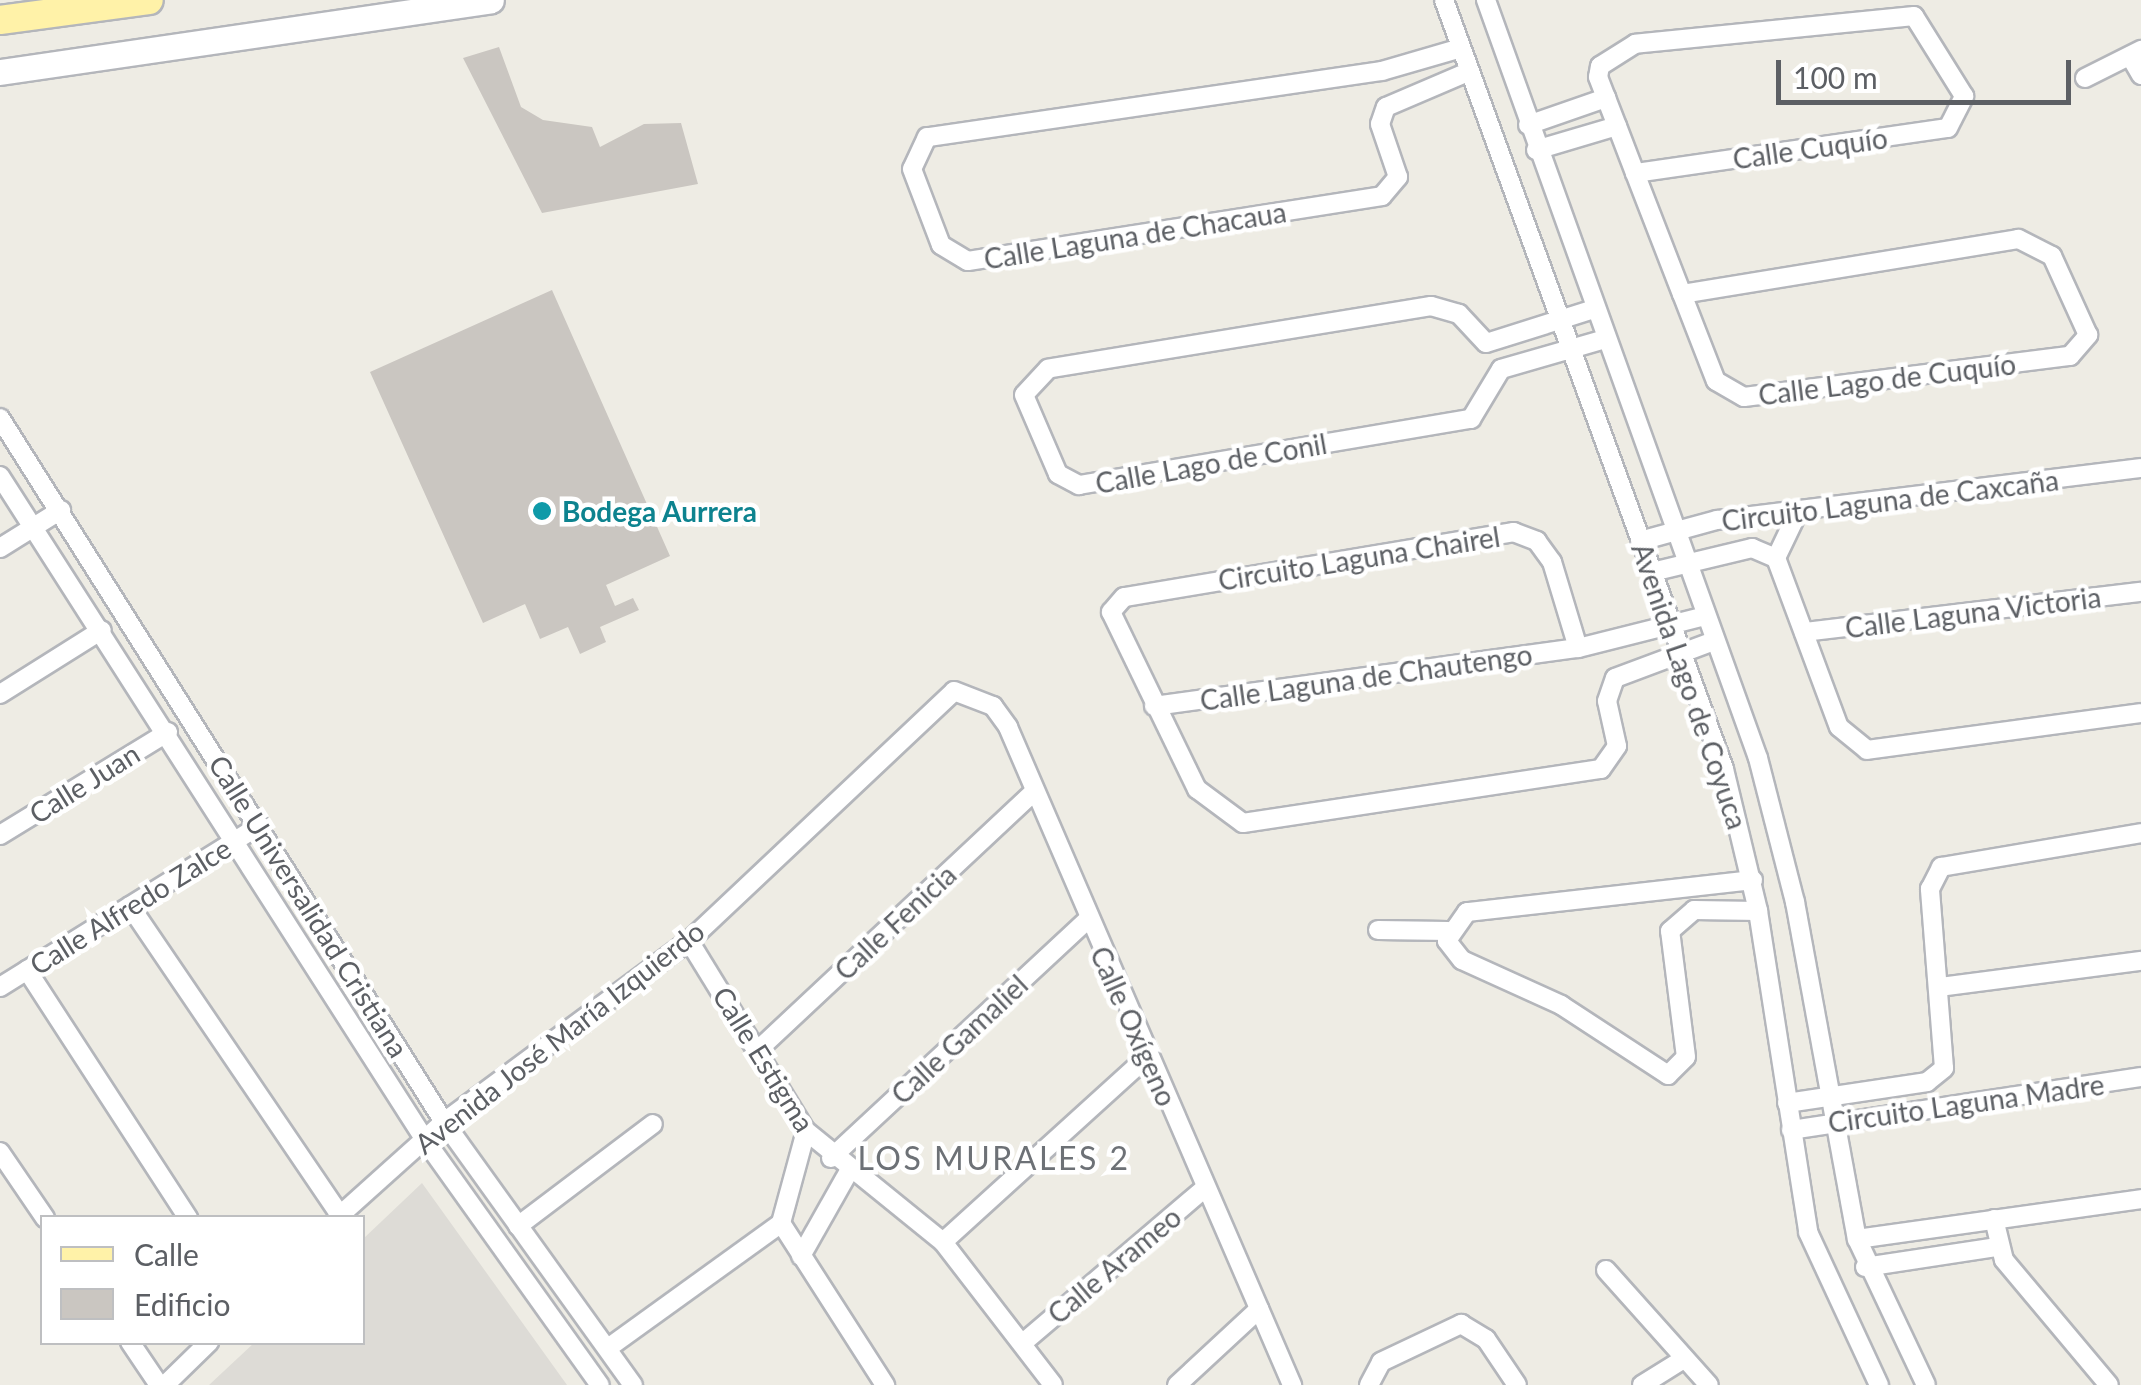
<!DOCTYPE html>
<html>
<head>
<meta charset="utf-8">
<style>
  body { margin:0 }
  #map { position:relative; width:2141px; height:1385px; overflow:hidden; background:#eeece4; font-family:Lato,sans-serif }
  div>[style] { position:absolute }
  [style*='--x'] { left:calc(var(--x)*1px); top:calc(var(--y)*1px); width:calc(var(--w)*1px); rotate:calc(var(--a)*1deg) }
  .industrial>* { inset:0; background:#dddbd6 }
  .building>* { inset:0; background:#cac6c1 }
  .roads { filter:drop-shadow(2px 0 #b4b6bb) drop-shadow(-2px 0 #b4b6bb) drop-shadow(0 2px #b4b6bb) drop-shadow(0 -2px #b4b6bb) }
  .street>* { height:18px; margin:-9px; padding:0 9px; transform-origin:9px; border-radius:9px; background:#fff }
  .secondary>* { height:25px; margin:-12.5px; padding:0 12.5px; transform-origin:12.5px; border-radius:12.5px; background:#fff }
  .primary>* { height:28px; margin:-14px; padding:0 14px; transform-origin:14px; border-radius:14px; background:#fff2a8 }
  .dots>* { width:28px; height:28px; translate:-50% -50%; box-sizing:border-box; border:5px solid #fff; border-radius:50% }
  span { translate:-50% -50%; white-space:nowrap; text-align:center; line-height:1.15; -webkit-text-stroke:9px #fff; paint-order:stroke }
  .street-label { font-size:28px; color:#5c5f64 }
  .culture-label { font-size:28px; color:#0d838f; font-weight:700 }
  .left { translate:0 -50%; text-align:left }
  .quarter-label { font-size:32px; color:#6d7176; letter-spacing:2.5px }
  .legend { position:absolute; left:40px; top:1215px; width:325px; height:130px; box-sizing:border-box; background:#fff; border:2px solid #bebfc1; margin:0; padding:12px 18px; list-style:none; font-size:30px; color:#5c5f64 }
  .legend li { display:flex; align-items:center; gap:20px; height:50px }
  .legend b { width:50px; border:2px solid #bebfc1 }
  .scale { position:absolute; left:1776px; top:60px; width:295px; height:45px; box-sizing:border-box; border:5px solid #5c5f64; border-top:0; padding-left:12px; font-size:30px; line-height:35px; white-space:nowrap; color:#5c5f64; -webkit-text-stroke:8px #fff; paint-order:stroke }
</style>
</head>
<body>
<div id="map">
  <div class="industrial">
    <i style="clip-path:polygon(422px 1183px,567px 1385px,209px 1385px,254px 1343px,362px 1342px,363px 1239px)"></i>
  </div>
  <div class="building">
    <i style="clip-path:polygon(499px 47px,521px 107px,543px 120px,592px 127px,600px 147px,644px 124px,681px 123px,698px 184px,542px 213px,463px 58px)"></i>
    <i style="clip-path:polygon(552px 290px,670px 556px,606px 585px,615px 606px,633px 598px,639px 610px,600px 627px,606px 642px,580px 654px,568px 627px,540px 639px,525px 604px,483px 623px,370px 372px)"></i>
  </div>
  <div class="roads">
    <div class="street">
      <i style="--x:1444;--y:0;--w:818;--a:69.99"></i>
      <i style="--x:1724;--y:769;--w:146;--a:76.5"></i>
      <i style="--x:1758;--y:911;--w:325;--a:81.1"></i>
      <i style="--x:1808;--y:1232;--w:169;--a:65.1"></i>
      <i style="--x:1486;--y:0;--w:805;--a:70.26"></i>
      <i style="--x:1758;--y:758;--w:149;--a:75.6"></i>
      <i style="--x:1795;--y:902;--w:343;--a:79.6"></i>
      <i style="--x:1857;--y:1239;--w:161;--a:64.7"></i>
      <i style="--x:1461;--y:48;--w:82;--a:163.8"></i>
      <i style="--x:1382;--y:71;--w:460;--a:171.7"></i>
      <i style="--x:927;--y:137;--w:35;--a:115"></i>
      <i style="--x:912;--y:169;--w:81;--a:69.1"></i>
      <i style="--x:941;--y:245;--w:31;--a:31"></i>
      <i style="--x:968;--y:261;--w:419;--a:-8.9"></i>
      <i style="--x:1382;--y:196;--w:25;--a:-50"></i>
      <i style="--x:1398;--y:177;--w:56;--a:-108.8"></i>
      <i style="--x:1380;--y:124;--w:18;--a:-71"></i>
      <i style="--x:1386;--y:107;--w:91;--a:-23.2"></i>
      <i style="--x:2130;--y:56;--w:22;--a:60"></i>
      <i style="--x:2085;--y:78;--w:63;--a:-26.6"></i>
      <i style="--x:1528;--y:125;--w:83;--a:-19.1"></i>
      <i style="--x:1536;--y:150;--w:84;--a:-16.5"></i>
      <i style="--x:1635;--y:173;--w:316;--a:-8.2"></i>
      <i style="--x:1948;--y:128;--w:36;--a:-63"></i>
      <i style="--x:1964;--y:96;--w:94;--a:-122"></i>
      <i style="--x:1914;--y:16;--w:280;--a:174.3"></i>
      <i style="--x:1635;--y:44;--w:41;--a:147.8"></i>
      <i style="--x:1600;--y:66;--w:11;--a:100"></i>
      <i style="--x:1598;--y:77;--w:53;--a:68.8"></i>
      <i style="--x:1617;--y:126;--w:50;--a:69"></i>
      <i style="--x:1635;--y:173;--w:130;--a:68.8"></i>
      <i style="--x:1682;--y:294;--w:93;--a:68.7"></i>
      <i style="--x:1716;--y:381;--w:32;--a:30"></i>
      <i style="--x:1744;--y:397;--w:329;--a:-7.2"></i>
      <i style="--x:2070;--y:356;--w:28;--a:-49"></i>
      <i style="--x:2088;--y:335;--w:87;--a:-114.5"></i>
      <i style="--x:2052;--y:256;--w:38;--a:-153"></i>
      <i style="--x:2018;--y:239;--w:340;--a:170.7"></i>
      <i style="--x:1594;--y:309;--w:113;--a:162.5"></i>
      <i style="--x:1486;--y:343;--w:40;--a:-133"></i>
      <i style="--x:1459;--y:314;--w:29;--a:-164"></i>
      <i style="--x:1431;--y:306;--w:388;--a:170.7"></i>
      <i style="--x:1048;--y:369;--w:35;--a:133"></i>
      <i style="--x:1024;--y:395;--w:86;--a:66.7"></i>
      <i style="--x:1058;--y:474;--w:24;--a:28"></i>
      <i style="--x:1079;--y:485;--w:398;--a:-9.6"></i>
      <i style="--x:1471;--y:419;--w:58;--a:-59"></i>
      <i style="--x:1501;--y:369;--w:108;--a:-16.1"></i>
      <i style="--x:0;--y:418;--w:832;--a:57.76"></i>
      <i style="--x:444;--y:1122;--w:324;--a:54.3"></i>
      <i style="--x:0;--y:476;--w:788;--a:57.38"></i>
      <i style="--x:425;--y:1140;--w:301;--a:54.5"></i>
      <i style="--x:1640;--y:541;--w:80;--a:-15.3"></i>
      <i style="--x:1717;--y:520;--w:427;--a:-7"></i>
      <i style="--x:0;--y:548;--w:72;--a:-31.9"></i>
      <i style="--x:1776;--y:558;--w:49;--a:-64.5"></i>
      <i style="--x:1652;--y:572;--w:103;--a:-13.5"></i>
      <i style="--x:1752;--y:548;--w:26;--a:23"></i>
      <i style="--x:1776;--y:558;--w:180;--a:69.6"></i>
      <i style="--x:1839;--y:727;--w:36;--a:39"></i>
      <i style="--x:1867;--y:750;--w:276;--a:-7.7"></i>
      <i style="--x:1804;--y:632;--w:339;--a:-6.8"></i>
      <i style="--x:1578;--y:648;--w:90;--a:-106.8"></i>
      <i style="--x:1552;--y:562;--w:26;--a:-126"></i>
      <i style="--x:1537;--y:541;--w:25;--a:-159"></i>
      <i style="--x:1514;--y:532;--w:395;--a:170.5"></i>
      <i style="--x:1124;--y:597;--w:20;--a:131"></i>
      <i style="--x:1111;--y:612;--w:197;--a:64.1"></i>
      <i style="--x:1197;--y:789;--w:57;--a:36.5"></i>
      <i style="--x:1243;--y:823;--w:362;--a:-8.6"></i>
      <i style="--x:1601;--y:769;--w:28;--a:-55"></i>
      <i style="--x:1617;--y:746;--w:46;--a:-102.5"></i>
      <i style="--x:1607;--y:701;--w:24;--a:-71"></i>
      <i style="--x:1615;--y:678;--w:106;--a:-20.5"></i>
      <i style="--x:0;--y:694;--w:120;--a:-32.1"></i>
      <i style="--x:1154;--y:706;--w:428;--a:-7.8"></i>
      <i style="--x:1578;--y:648;--w:131;--a:-14.1"></i>
      <i style="--x:0;--y:835;--w:197;--a:-31.5"></i>
      <i style="--x:1753;--y:880;--w:288;--a:173.6"></i>
      <i style="--x:1467;--y:912;--w:35;--a:125"></i>
      <i style="--x:1447;--y:941;--w:24;--a:52"></i>
      <i style="--x:1462;--y:960;--w:109;--a:24.4"></i>
      <i style="--x:1561;--y:1005;--w:128;--a:33.2"></i>
      <i style="--x:1668;--y:1075;--w:25;--a:-45"></i>
      <i style="--x:1686;--y:1057;--w:127;--a:-97.2"></i>
      <i style="--x:1670;--y:931;--w:32;--a:-41"></i>
      <i style="--x:1694;--y:910;--w:64;--a:0.9"></i>
      <i style="--x:130;--y:906;--w:374;--a:55.8"></i>
      <i style="--x:1378;--y:930;--w:70;--a:0.8"></i>
      <i style="--x:689;--y:941;--w:223;--a:58.4"></i>
      <i style="--x:806;--y:1131;--w:176;--a:39"></i>
      <i style="--x:943;--y:1242;--w:180;--a:52.4"></i>
      <i style="--x:27;--y:970;--w:296;--a:57"></i>
      <i style="--x:0;--y:987;--w:306;--a:-31.9"></i>
      <i style="--x:1940;--y:987;--w:203;--a:-7.4"></i>
      <i style="--x:758;--y:1050;--w:375;--a:-43.1"></i>
      <i style="--x:1787;--y:1103;--w:142;--a:-8.5"></i>
      <i style="--x:1927;--y:1082;--w:22;--a:-39"></i>
      <i style="--x:1944;--y:1068;--w:180;--a:-94.5"></i>
      <i style="--x:1930;--y:889;--w:25;--a:-63"></i>
      <i style="--x:1941;--y:867;--w:203;--a:-9.6"></i>
      <i style="--x:1791;--y:1130;--w:354;--a:-8.6"></i>
      <i style="--x:0;--y:1152;--w:80;--a:55.7"></i>
      <i style="--x:831;--y:1158;--w:350;--a:-42.9"></i>
      <i style="--x:337;--y:1218;--w:144;--a:-41.9"></i>
      <i style="--x:444;--y:1122;--w:305;--a:-36.5"></i>
      <i style="--x:689;--y:941;--w:364;--a:-43.3"></i>
      <i style="--x:954;--y:691;--w:42;--a:21"></i>
      <i style="--x:993;--y:706;--w:26;--a:54"></i>
      <i style="--x:1008;--y:727;--w:717;--a:66.65"></i>
      <i style="--x:1994;--y:1219;--w:42;--a:76.3"></i>
      <i style="--x:2004;--y:1260;--w:163;--a:50"></i>
      <i style="--x:781;--y:1223;--w:193;--a:57.3"></i>
      <i style="--x:518;--y:1226;--w:169;--a:-37.1"></i>
      <i style="--x:1857;--y:1239;--w:287;--a:-8"></i>
      <i style="--x:943;--y:1242;--w:277;--a:-42.2"></i>
      <i style="--x:801;--y:1256;--w:95;--a:-60.5"></i>
      <i style="--x:1865;--y:1267;--w:134;--a:-8.6"></i>
      <i style="--x:1606;--y:1270;--w:154;--a:48.2"></i>
      <i style="--x:130;--y:1342;--w:52;--a:56"></i>
      <i style="--x:1024;--y:1342;--w:238;--a:-40.4"></i>
      <i style="--x:608;--y:1348;--w:213;--a:-35.8"></i>
      <i style="--x:781;--y:1223;--w:95;--a:-74.8"></i>
      <i style="--x:165;--y:1385;--w:62;--a:-44.3"></i>
      <i style="--x:1177;--y:1385;--w:112;--a:-42.8"></i>
      <i style="--x:1369;--y:1385;--w:26;--a:-62"></i>
      <i style="--x:1381;--y:1362;--w:89;--a:-25.4"></i>
      <i style="--x:1461;--y:1324;--w:29;--a:31"></i>
      <i style="--x:1486;--y:1339;--w:55;--a:56"></i>
      <i style="--x:1642;--y:1385;--w:47;--a:-32"></i>
    </div>
    <div class="secondary">
      <i style="--x:0;--y:72;--w:496;--a:-8.3"></i>
    </div>
    <div class="primary">
      <i style="--x:0;--y:20;--w:150;--a:-7.6"></i>
    </div>
  </div>
  <div class="dots">
    <i style="left:542px;top:511px;background:#0f9aa8"></i>
  </div>
  <div class="street-label">
    <span style="left:1810px;top:148px;rotate:-8deg">Calle Cuquío</span>
    <span style="left:1135px;top:235px;rotate:-9deg">Calle Laguna de Chacaua</span>
    <span style="left:1887px;top:379px;rotate:-7deg">Calle Lago de Cuquío</span>
    <span style="left:1211px;top:463px;rotate:-10deg">Calle Lago de Conil</span>
    <span style="left:1890px;top:500px;rotate:-7deg">Circuito Laguna de Caxcaña</span>
    <span style="left:1359px;top:558px;rotate:-9deg">Circuito Laguna Chairel</span>
    <span style="left:1973px;top:612px;rotate:-7deg">Calle Laguna Victoria</span>
    <span style="left:1366px;top:677px;rotate:-8deg">Calle Laguna de Chautengo</span>
    <span style="left:1690px;top:686px;rotate:71deg">Avenida Lago de Coyuca</span>
    <span style="left:84px;top:783px;rotate:-32deg">Calle Juan</span>
    <span style="left:130px;top:906px;rotate:-32deg">Calle Alfredo Zalce</span>
    <span style="left:309px;top:906px;rotate:58deg">Calle Universalidad Cristiana</span>
    <span style="left:895px;top:922px;rotate:-43deg">Calle Fenicia</span>
    <span style="left:1134px;top:1026px;rotate:66deg">Calle Oxígeno</span>
    <span style="left:559px;top:1037px;rotate:-38deg">Avenida José María Izquierdo</span>
    <span style="left:959px;top:1039px;rotate:-43deg">Calle Gamaliel</span>
    <span style="left:764px;top:1059px;rotate:58deg">Calle Estigma</span>
    <span style="left:1966px;top:1103px;rotate:-8deg">Circuito Laguna Madre</span>
    <span style="left:1114px;top:1265px;rotate:-40deg">Calle Arameo</span>
  </div>
  <div class="culture-label">
    <span class="left" style="left:562px;top:511px">Bodega Aurrera</span>
  </div>
  <div class="quarter-label">
    <span style="left:994px;top:1158px">LOS MURALES 2</span>
  </div>
  <ul class="legend">
  <li><b style="height:12px;background:#fff2a8"></b>Calle</li>
  <li><b style="height:28px;background:#cac6c1"></b>Edificio</li>
  </ul>
  <div class="scale">100 m</div>
</div>
</body>
</html>
